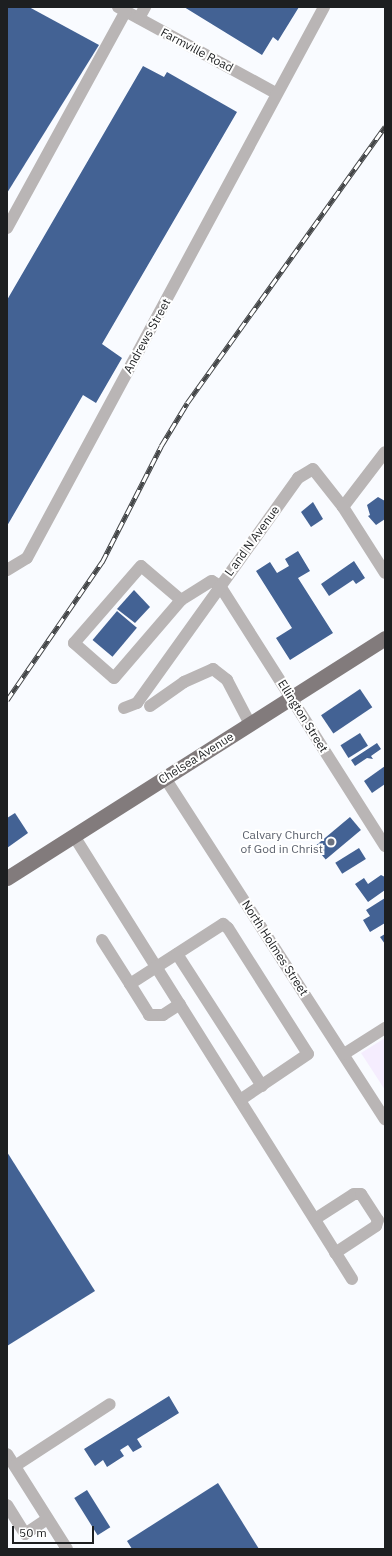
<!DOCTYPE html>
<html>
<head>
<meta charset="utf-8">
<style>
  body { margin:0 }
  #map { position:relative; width:392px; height:1556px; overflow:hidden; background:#f9fbff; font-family:"IBM Plex Sans",sans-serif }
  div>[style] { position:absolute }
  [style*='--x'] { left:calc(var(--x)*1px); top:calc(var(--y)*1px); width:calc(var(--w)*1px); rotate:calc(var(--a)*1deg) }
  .education>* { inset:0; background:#f5edfe }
  .building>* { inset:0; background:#436294; transform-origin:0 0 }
  .minor>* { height:12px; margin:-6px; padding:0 6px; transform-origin:6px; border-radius:6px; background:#b9b5b5 }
  .major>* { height:15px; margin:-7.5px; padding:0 7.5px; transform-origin:7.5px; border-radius:7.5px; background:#827b7c }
  .rail>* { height:4.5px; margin-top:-2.25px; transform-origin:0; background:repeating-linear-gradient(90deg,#fff 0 9px,#434547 0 18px); box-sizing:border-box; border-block:1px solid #434547 }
  .dots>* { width:11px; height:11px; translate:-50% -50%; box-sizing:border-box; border:2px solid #fff; border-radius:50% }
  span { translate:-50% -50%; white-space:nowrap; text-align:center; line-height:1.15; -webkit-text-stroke:4px #fff; paint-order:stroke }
  .street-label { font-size:12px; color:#1d1f21 }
  .worship-label { font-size:12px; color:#5b616d }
  .right { translate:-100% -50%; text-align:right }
  .frame { position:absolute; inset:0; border:8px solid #1d1f21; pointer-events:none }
  .scale { position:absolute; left:12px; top:1526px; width:82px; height:18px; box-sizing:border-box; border:2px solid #1d1f21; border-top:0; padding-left:5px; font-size:12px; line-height:14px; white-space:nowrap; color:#1d1f21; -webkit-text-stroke:3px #fff; paint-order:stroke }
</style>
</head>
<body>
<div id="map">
  <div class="education">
    <i style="clip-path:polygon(385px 1038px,385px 1090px,361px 1053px)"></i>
  </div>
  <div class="building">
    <i style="clip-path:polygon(7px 7px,29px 7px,99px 45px,7px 193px)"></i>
    <i style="clip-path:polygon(184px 7px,299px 7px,278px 41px,273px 37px,262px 55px)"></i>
    <i style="clip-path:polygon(143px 66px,164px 77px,167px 72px,237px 112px,102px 344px,122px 358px,96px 403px,83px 395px,7px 526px,7px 300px)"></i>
    <i style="clip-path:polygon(378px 497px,385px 501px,385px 519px,376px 525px,368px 516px,370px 515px,367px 505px)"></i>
    <i style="clip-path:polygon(313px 502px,323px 519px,311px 527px,301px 512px)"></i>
    <i style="clip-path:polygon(298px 551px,310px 571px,298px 578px,333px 633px,290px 660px,276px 638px,292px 628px,256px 571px,270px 562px,277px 573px,289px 566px,285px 559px)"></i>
    <i style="clip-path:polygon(354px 561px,365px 578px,356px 584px,353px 580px,329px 596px,321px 584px)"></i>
    <i style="clip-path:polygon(134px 590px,150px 607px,135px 623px,117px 609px)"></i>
    <i style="left:117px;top:611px;width:26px;height:38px;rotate:40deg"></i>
    <i style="left:360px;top:689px;width:22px;height:47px;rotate:56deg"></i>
    <i style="left:360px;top:733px;width:15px;height:23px;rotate:58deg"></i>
    <i style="clip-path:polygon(377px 743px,381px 749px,371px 756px,373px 759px,367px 758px,355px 766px,351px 760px)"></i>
    <i style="clip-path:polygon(385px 766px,385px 784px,372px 793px,364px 781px)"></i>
    <i style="clip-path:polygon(15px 813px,28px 833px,7px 848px,7px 818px)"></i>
    <i style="left:350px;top:817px;width:17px;height:46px;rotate:50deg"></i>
    <i style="left:359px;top:848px;width:13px;height:28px;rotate:58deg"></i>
    <i style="clip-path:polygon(381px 875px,385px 877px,385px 890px,368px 902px,355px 884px,364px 878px,368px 884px)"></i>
    <i style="clip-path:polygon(385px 898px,385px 923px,370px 932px,363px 920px,370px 916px,366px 910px)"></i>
    <i style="clip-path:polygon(385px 934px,385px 944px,380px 937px)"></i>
    <i style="clip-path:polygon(7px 1152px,95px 1291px,7px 1346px)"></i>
    <i style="clip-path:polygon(169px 1396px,179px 1413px,137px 1439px,142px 1447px,133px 1452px,128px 1445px,120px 1450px,124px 1456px,107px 1467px,103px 1460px,95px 1466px,84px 1449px)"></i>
    <i style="clip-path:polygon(218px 1483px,259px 1549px,132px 1549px,127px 1541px)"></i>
    <i style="left:87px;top:1490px;width:44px;height:15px;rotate:58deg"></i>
  </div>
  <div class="minor">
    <i style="--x:118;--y:7;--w:180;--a:28.6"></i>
    <i style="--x:139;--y:18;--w:13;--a:-61"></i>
    <i style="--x:7;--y:228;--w:247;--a:-61.3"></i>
    <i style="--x:343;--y:507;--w:69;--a:-52.6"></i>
    <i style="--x:7;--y:570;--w:23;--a:-31"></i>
    <i style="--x:27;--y:558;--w:626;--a:-61.67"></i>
    <i style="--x:181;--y:600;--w:52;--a:-139.6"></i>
    <i style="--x:141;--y:566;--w:102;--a:131"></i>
    <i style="--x:74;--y:643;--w:53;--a:41.2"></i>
    <i style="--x:114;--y:678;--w:103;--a:-49.3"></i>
    <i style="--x:181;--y:600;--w:36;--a:-32"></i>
    <i style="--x:212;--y:581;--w:9;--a:32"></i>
    <i style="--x:220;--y:586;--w:308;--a:57.6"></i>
    <i style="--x:150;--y:706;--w:42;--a:-35.2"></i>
    <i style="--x:184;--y:682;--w:32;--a:-24"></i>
    <i style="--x:213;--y:669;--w:18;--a:38"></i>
    <i style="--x:227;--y:680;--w:50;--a:62.4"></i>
    <i style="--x:124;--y:708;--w:14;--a:-21"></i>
    <i style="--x:137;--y:703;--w:277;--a:-54.4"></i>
    <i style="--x:298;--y:478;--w:17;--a:-31"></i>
    <i style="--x:313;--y:469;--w:48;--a:51.7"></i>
    <i style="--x:343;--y:507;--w:78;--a:57.5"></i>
    <i style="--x:165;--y:778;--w:406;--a:57.2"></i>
    <i style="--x:74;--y:836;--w:523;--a:57.89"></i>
    <i style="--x:102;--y:940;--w:52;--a:57.5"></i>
    <i style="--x:130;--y:984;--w:111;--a:-32.8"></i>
    <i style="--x:223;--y:924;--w:6;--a:39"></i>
    <i style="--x:228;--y:928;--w:149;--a:57.6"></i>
    <i style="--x:308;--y:1054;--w:82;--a:145.9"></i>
    <i style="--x:177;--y:954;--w:157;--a:57.2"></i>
    <i style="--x:130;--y:984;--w:36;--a:58"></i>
    <i style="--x:149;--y:1015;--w:14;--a:0"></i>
    <i style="--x:163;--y:1015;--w:20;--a:-33"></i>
    <i style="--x:344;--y:1054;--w:49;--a:-32.4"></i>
    <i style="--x:315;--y:1219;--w:46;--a:-32.7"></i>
    <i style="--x:354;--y:1194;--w:7;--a:0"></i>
    <i style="--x:361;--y:1194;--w:31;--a:57"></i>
    <i style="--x:378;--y:1220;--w:6;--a:108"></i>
    <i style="--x:376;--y:1226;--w:49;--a:146.6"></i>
    <i style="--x:7;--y:1454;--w:112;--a:57.7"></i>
    <i style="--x:15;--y:1466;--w:113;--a:-33.1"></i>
    <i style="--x:7;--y:1505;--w:34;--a:58"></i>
    <i style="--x:25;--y:1534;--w:27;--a:-34"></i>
  </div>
  <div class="major">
    <i style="--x:7;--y:878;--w:448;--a:-32.4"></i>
  </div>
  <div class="rail">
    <i style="--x:7;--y:700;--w:168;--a:-55.5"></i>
    <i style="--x:102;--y:562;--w:130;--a:-63"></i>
    <i style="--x:161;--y:446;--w:50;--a:-58.8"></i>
    <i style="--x:187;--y:403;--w:340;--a:-54.4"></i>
  </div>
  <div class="dots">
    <i style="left:331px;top:842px;background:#6b7280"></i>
  </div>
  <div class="street-label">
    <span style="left:197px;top:50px;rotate:28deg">Farmville Road</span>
    <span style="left:147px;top:336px;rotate:-61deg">Andrews Street</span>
    <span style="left:252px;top:541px;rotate:-54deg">L and N Avenue</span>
    <span style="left:303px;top:716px;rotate:58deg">Ellington Street</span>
    <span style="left:196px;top:758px;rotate:-32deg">Chelsea Avenue</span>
    <span style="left:275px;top:948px;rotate:57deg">North Holmes Street</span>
  </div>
  <div class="worship-label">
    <span class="right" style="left:323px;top:842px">Calvary Church<br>of God in Christ</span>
  </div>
  <div class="frame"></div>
  <div class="scale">50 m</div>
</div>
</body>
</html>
